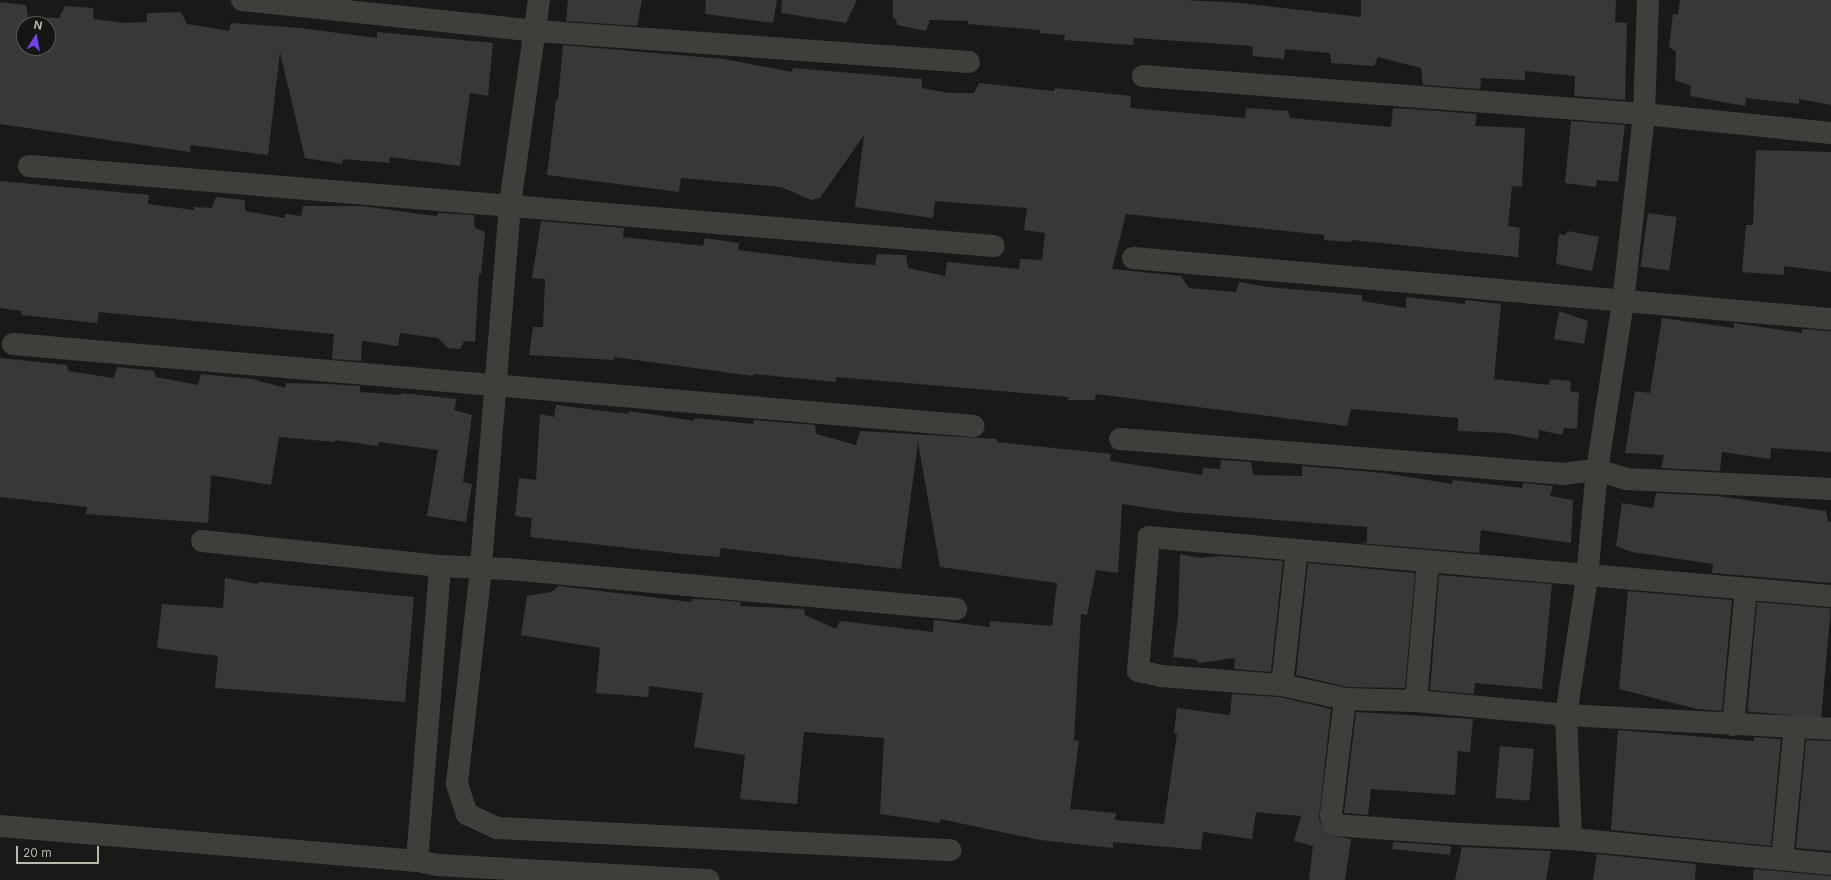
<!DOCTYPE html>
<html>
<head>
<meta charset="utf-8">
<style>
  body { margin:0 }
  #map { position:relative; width:1831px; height:880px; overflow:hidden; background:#191a18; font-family:Inter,sans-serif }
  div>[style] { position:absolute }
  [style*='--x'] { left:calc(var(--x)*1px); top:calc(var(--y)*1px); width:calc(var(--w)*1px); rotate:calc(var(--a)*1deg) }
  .building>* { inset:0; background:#383936; transform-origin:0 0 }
  .minor>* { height:22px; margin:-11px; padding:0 11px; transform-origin:11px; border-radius:11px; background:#3d3f3a }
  span { translate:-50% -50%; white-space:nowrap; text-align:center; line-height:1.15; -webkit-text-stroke:3.5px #141613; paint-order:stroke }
  .north { position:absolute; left:16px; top:16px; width:40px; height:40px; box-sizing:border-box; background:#141613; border:1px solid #545850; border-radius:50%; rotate:11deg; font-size:11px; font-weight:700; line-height:16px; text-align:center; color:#b5baab }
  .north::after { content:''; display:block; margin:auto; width:14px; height:18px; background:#7041ea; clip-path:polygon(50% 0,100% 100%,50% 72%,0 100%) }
  .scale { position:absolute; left:16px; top:846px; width:83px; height:18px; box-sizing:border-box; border:2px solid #b5baab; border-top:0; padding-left:5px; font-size:12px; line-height:14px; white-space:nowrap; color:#b5baab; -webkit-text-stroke:3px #141613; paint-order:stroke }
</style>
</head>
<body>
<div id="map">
  <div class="building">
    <i style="clip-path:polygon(568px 0,642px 0,637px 26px,566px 21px)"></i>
    <i style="clip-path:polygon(706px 0,777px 0,773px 23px,705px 14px)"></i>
    <i style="clip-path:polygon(782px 0,857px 0,846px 23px,781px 13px)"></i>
    <i style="clip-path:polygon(893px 0,1186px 0,1241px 3px,1361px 17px,1361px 0,1616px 0,1615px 22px,1627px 23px,1625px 100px,1574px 96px,1575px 76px,1525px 71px,1525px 80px,1481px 78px,1480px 89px,1423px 85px,1421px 68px,1378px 57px,1374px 66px,1331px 63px,1330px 53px,1285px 49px,1284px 59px,1253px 56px,1252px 46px,1134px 38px,1133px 45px,1064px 40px,1065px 35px,1040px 33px,1040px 30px,968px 24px,968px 21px,930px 20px,926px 31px,897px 25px,896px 19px,893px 19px)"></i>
    <i style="clip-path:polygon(1680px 0,1831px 0,1831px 105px,1799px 99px,1799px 104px,1746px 98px,1745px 106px,1690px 96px,1691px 86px,1675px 80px,1676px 52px,1669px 47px,1673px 14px,1678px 15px)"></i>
    <i style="clip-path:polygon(evenodd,0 2px,26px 5px,28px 17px,59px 18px,65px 6px,93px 8px,94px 19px,124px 23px,147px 22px,147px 13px,181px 12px,187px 24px,229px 31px,231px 23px,300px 28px,377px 38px,377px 32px,493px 43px,488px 96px,470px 93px,460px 166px,390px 157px,389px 163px,343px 159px,342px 164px,305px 158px,280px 52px,268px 155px,191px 145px,190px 152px,0 124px,0 2px,24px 24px,48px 24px,48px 48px,24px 48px,24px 24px)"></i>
    <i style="clip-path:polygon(563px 45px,724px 59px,792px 72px,793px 68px,922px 79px,922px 88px,948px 93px,974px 93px,979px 83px,1054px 91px,1055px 88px,1131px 96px,1130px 108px,1245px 118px,1246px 108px,1288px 111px,1290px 118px,1391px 127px,1393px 108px,1425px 110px,1477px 114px,1475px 126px,1525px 128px,1522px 187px,1512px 186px,1508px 226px,1520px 228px,1518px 257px,1352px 240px,1352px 242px,1324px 240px,1324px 235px,1126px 214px,1112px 269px,1181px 276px,1189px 288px,1236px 292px,1239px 282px,1267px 287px,1362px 295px,1362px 301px,1406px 308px,1406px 297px,1465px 304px,1465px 300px,1501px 304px,1494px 379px,1549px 385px,1550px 379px,1571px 381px,1570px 391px,1579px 393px,1577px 429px,1564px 428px,1562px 435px,1539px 430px,1538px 439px,1506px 433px,1458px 431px,1458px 418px,1351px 409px,1347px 426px,1096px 394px,1095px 400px,1068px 400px,1069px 397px,836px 377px,836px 382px,754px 374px,753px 376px,614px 357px,614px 360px,529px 355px,533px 327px,543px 327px,545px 279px,532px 278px,541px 221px,624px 228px,623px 237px,703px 246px,705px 238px,739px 243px,738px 250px,845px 263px,875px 265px,877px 254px,906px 255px,908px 268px,945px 276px,947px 262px,1019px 269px,1020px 259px,1042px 260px,1045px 233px,1024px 230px,1027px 208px,935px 201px,933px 218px,855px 207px,864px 135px,820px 198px,811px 200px,781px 187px,681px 178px,679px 192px,547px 175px,556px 100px,558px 100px)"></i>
    <i style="clip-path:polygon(1571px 121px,1625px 125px,1618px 182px,1597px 180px,1596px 187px,1565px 183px)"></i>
    <i style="clip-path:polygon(1756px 150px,1831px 152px,1831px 272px,1784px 266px,1784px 275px,1742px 272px,1746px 225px,1753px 225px)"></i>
    <i style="clip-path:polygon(0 181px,149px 195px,148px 204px,194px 210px,194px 207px,212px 208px,216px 197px,245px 200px,245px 211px,285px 218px,285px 214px,301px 216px,303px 206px,362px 206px,436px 216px,439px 213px,474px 215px,475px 228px,485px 232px,481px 274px,479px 274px,475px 342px,464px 341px,460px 349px,448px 348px,438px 338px,400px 333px,398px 346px,362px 341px,361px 361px,332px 359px,334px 334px,99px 312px,97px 323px,21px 315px,22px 311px,0 308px)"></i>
    <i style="left:1648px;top:213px;width:29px;height:54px;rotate:8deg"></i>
    <i style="clip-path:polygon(1567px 231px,1599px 237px,1592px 271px,1556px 264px,1559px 234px,1566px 235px)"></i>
    <i style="clip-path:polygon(1559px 311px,1588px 321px,1584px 344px,1554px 339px)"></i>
    <i style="clip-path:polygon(1662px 318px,1734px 328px,1734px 323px,1802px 333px,1802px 329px,1831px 331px,1831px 452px,1771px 448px,1770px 459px,1722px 452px,1720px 471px,1661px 468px,1664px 455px,1625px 453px,1635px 391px,1650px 393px)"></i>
    <i style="clip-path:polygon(0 358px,67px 365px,68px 371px,113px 378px,118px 367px,154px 371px,156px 377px,198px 385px,201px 374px,252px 379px,285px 388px,286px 383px,329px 384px,360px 386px,360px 392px,401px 395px,401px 393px,457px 399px,454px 410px,472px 415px,463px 482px,472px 484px,466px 522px,427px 516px,438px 450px,379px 442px,378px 446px,335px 440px,335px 442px,279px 437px,271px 485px,211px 475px,208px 523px,86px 514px,87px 507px,0 497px)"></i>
    <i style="clip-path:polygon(556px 405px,628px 414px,629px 411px,694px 421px,695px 418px,753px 424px,754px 420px,815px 425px,816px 434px,856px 445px,860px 431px,997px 439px,997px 442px,1111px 454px,1110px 461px,1202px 475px,1203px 468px,1220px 469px,1221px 460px,1251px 462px,1253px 475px,1302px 476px,1302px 466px,1384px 473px,1452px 484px,1453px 480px,1522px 488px,1523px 483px,1553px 486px,1550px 496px,1573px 500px,1571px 543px,1481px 530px,1479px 553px,1359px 543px,1367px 542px,1367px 527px,1176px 512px,1122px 504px,1118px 573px,1096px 570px,1087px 615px,1081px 614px,1074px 740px,1079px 741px,1070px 809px,1116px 813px,1115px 820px,1164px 824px,1177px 734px,1174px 733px,1177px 708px,1230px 715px,1232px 694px,1280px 697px,1331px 709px,1319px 818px,1327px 835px,1351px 839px,1345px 880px,1309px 880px,1313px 846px,1294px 841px,1301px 816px,1256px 812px,1252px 839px,1203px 832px,1201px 850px,1113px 842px,1113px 848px,1040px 840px,940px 819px,940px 823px,880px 814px,884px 738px,804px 732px,797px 804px,740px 799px,745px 755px,694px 747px,703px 693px,649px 686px,648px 697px,596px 693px,600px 648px,521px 635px,527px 596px,551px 592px,559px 586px,691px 602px,692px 599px,716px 600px,741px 602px,740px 606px,804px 609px,805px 615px,836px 629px,840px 621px,933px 632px,934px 620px,990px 627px,990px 621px,1052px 626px,1057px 583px,940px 567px,918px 442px,901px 569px,721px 548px,719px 557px,693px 555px,530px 537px,532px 518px,515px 516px,519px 478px,536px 480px,540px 414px,554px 417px)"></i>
    <i style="clip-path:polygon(1656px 493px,1717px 496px,1826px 511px,1828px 521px,1831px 522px,1831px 583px,1712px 573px,1713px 564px,1632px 552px,1616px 546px,1622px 503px,1653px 508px)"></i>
    <i style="clip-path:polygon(1180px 554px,1200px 558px,1221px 556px,1283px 561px,1271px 672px,1234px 669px,1235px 658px,1198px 663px,1197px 660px,1173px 657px,1178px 616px)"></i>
    <i style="clip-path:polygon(1308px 563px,1415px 573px,1405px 688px,1347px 687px,1296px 675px)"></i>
    <i style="clip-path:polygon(1439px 575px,1552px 584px,1542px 689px,1475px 683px,1474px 694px,1430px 690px)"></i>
    <i style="clip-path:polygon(225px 578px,258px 584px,259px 582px,414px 597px,405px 702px,215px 688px,218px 656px,157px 648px,162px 604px,223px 608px)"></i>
    <i style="clip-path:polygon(1628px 591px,1732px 600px,1722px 711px,1697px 709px,1619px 689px)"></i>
    <i style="left:1757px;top:602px;width:74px;height:110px;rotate:5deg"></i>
    <i style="clip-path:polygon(1356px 712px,1473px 719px,1470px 752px,1458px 751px,1455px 795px,1371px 789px,1368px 815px,1344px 813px)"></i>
    <i style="clip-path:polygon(1618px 730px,1754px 741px,1754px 737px,1781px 739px,1771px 846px,1611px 830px)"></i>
    <i style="clip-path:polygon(1806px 740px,1831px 741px,1831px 851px,1796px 848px)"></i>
    <i style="left:1500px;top:746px;width:34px;height:52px;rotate:5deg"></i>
    <i style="clip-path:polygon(1393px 842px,1451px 846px,1450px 855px,1392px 849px)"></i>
    <i style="clip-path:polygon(1462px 847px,1551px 851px,1546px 880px,1455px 880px)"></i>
    <i style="clip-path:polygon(1597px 854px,1696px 864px,1695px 880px,1593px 880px)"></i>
    <i style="clip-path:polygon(1754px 869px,1831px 876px,1831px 880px,1753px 880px)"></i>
  </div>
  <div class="minor">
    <i style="--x:242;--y:0;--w:296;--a:6"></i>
    <i style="--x:536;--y:31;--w:434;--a:4.1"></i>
    <i style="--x:539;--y:0;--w:207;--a:98.1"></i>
    <i style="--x:510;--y:205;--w:365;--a:94.6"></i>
    <i style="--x:481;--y:569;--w:216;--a:96.4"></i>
    <i style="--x:457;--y:784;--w:32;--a:72"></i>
    <i style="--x:467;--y:814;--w:33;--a:25"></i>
    <i style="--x:497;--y:828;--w:454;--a:2.8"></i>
    <i style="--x:1143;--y:76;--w:502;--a:4.34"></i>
    <i style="--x:1644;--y:114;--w:188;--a:5.8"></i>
    <i style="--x:29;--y:166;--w:968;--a:4.74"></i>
    <i style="--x:1133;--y:258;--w:701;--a:4.99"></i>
    <i style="--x:13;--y:344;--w:964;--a:4.88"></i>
    <i style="--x:1120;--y:439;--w:443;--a:4.5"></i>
    <i style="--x:1562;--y:474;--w:35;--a:-7"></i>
    <i style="--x:1597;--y:470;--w:31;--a:17"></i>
    <i style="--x:1627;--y:479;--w:204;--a:2.8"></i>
    <i style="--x:202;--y:541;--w:239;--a:6"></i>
    <i style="--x:440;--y:566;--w:68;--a:2.5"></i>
    <i style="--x:508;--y:569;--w:450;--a:5.1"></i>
    <i style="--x:1831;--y:596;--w:685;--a:-175.06"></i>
    <i style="--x:1149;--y:537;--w:134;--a:94.7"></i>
    <i style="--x:1138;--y:671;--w:24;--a:12"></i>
    <i style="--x:1161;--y:676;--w:121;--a:4.3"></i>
    <i style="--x:1282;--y:685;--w:65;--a:12.5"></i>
    <i style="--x:1345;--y:699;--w:71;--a:1.6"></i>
    <i style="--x:1416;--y:701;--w:151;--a:5.3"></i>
    <i style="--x:1566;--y:715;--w:265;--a:3"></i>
    <i style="--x:1282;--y:685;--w:136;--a:-83.7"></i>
    <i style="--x:1345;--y:699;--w:117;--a:96.9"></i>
    <i style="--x:1331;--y:815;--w:10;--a:73"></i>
    <i style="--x:1334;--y:825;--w:126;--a:4.1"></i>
    <i style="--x:1460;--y:834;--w:111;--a:2.6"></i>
    <i style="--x:1571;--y:839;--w:261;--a:5.5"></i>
    <i style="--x:1416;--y:701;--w:140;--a:-85.1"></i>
    <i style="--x:1733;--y:725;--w:137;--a:-84.5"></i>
    <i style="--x:0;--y:826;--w:418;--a:4.8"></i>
    <i style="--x:417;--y:861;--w:21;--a:11"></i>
    <i style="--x:438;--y:865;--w:271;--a:3.2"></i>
    <i style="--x:1571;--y:839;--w:124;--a:-92.3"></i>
    <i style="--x:1566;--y:715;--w:140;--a:-81.3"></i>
    <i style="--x:1587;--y:577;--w:107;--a:-84.7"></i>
    <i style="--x:1597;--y:470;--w:170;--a:-81.2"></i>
    <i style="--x:1623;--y:302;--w:189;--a:-83.6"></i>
    <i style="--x:1644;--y:114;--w:114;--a:-88"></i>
    <i style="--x:1782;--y:859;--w:134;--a:-84.4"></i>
    <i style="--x:417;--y:861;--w:296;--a:-85.5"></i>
  </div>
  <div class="north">N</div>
  <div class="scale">20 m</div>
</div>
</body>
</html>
